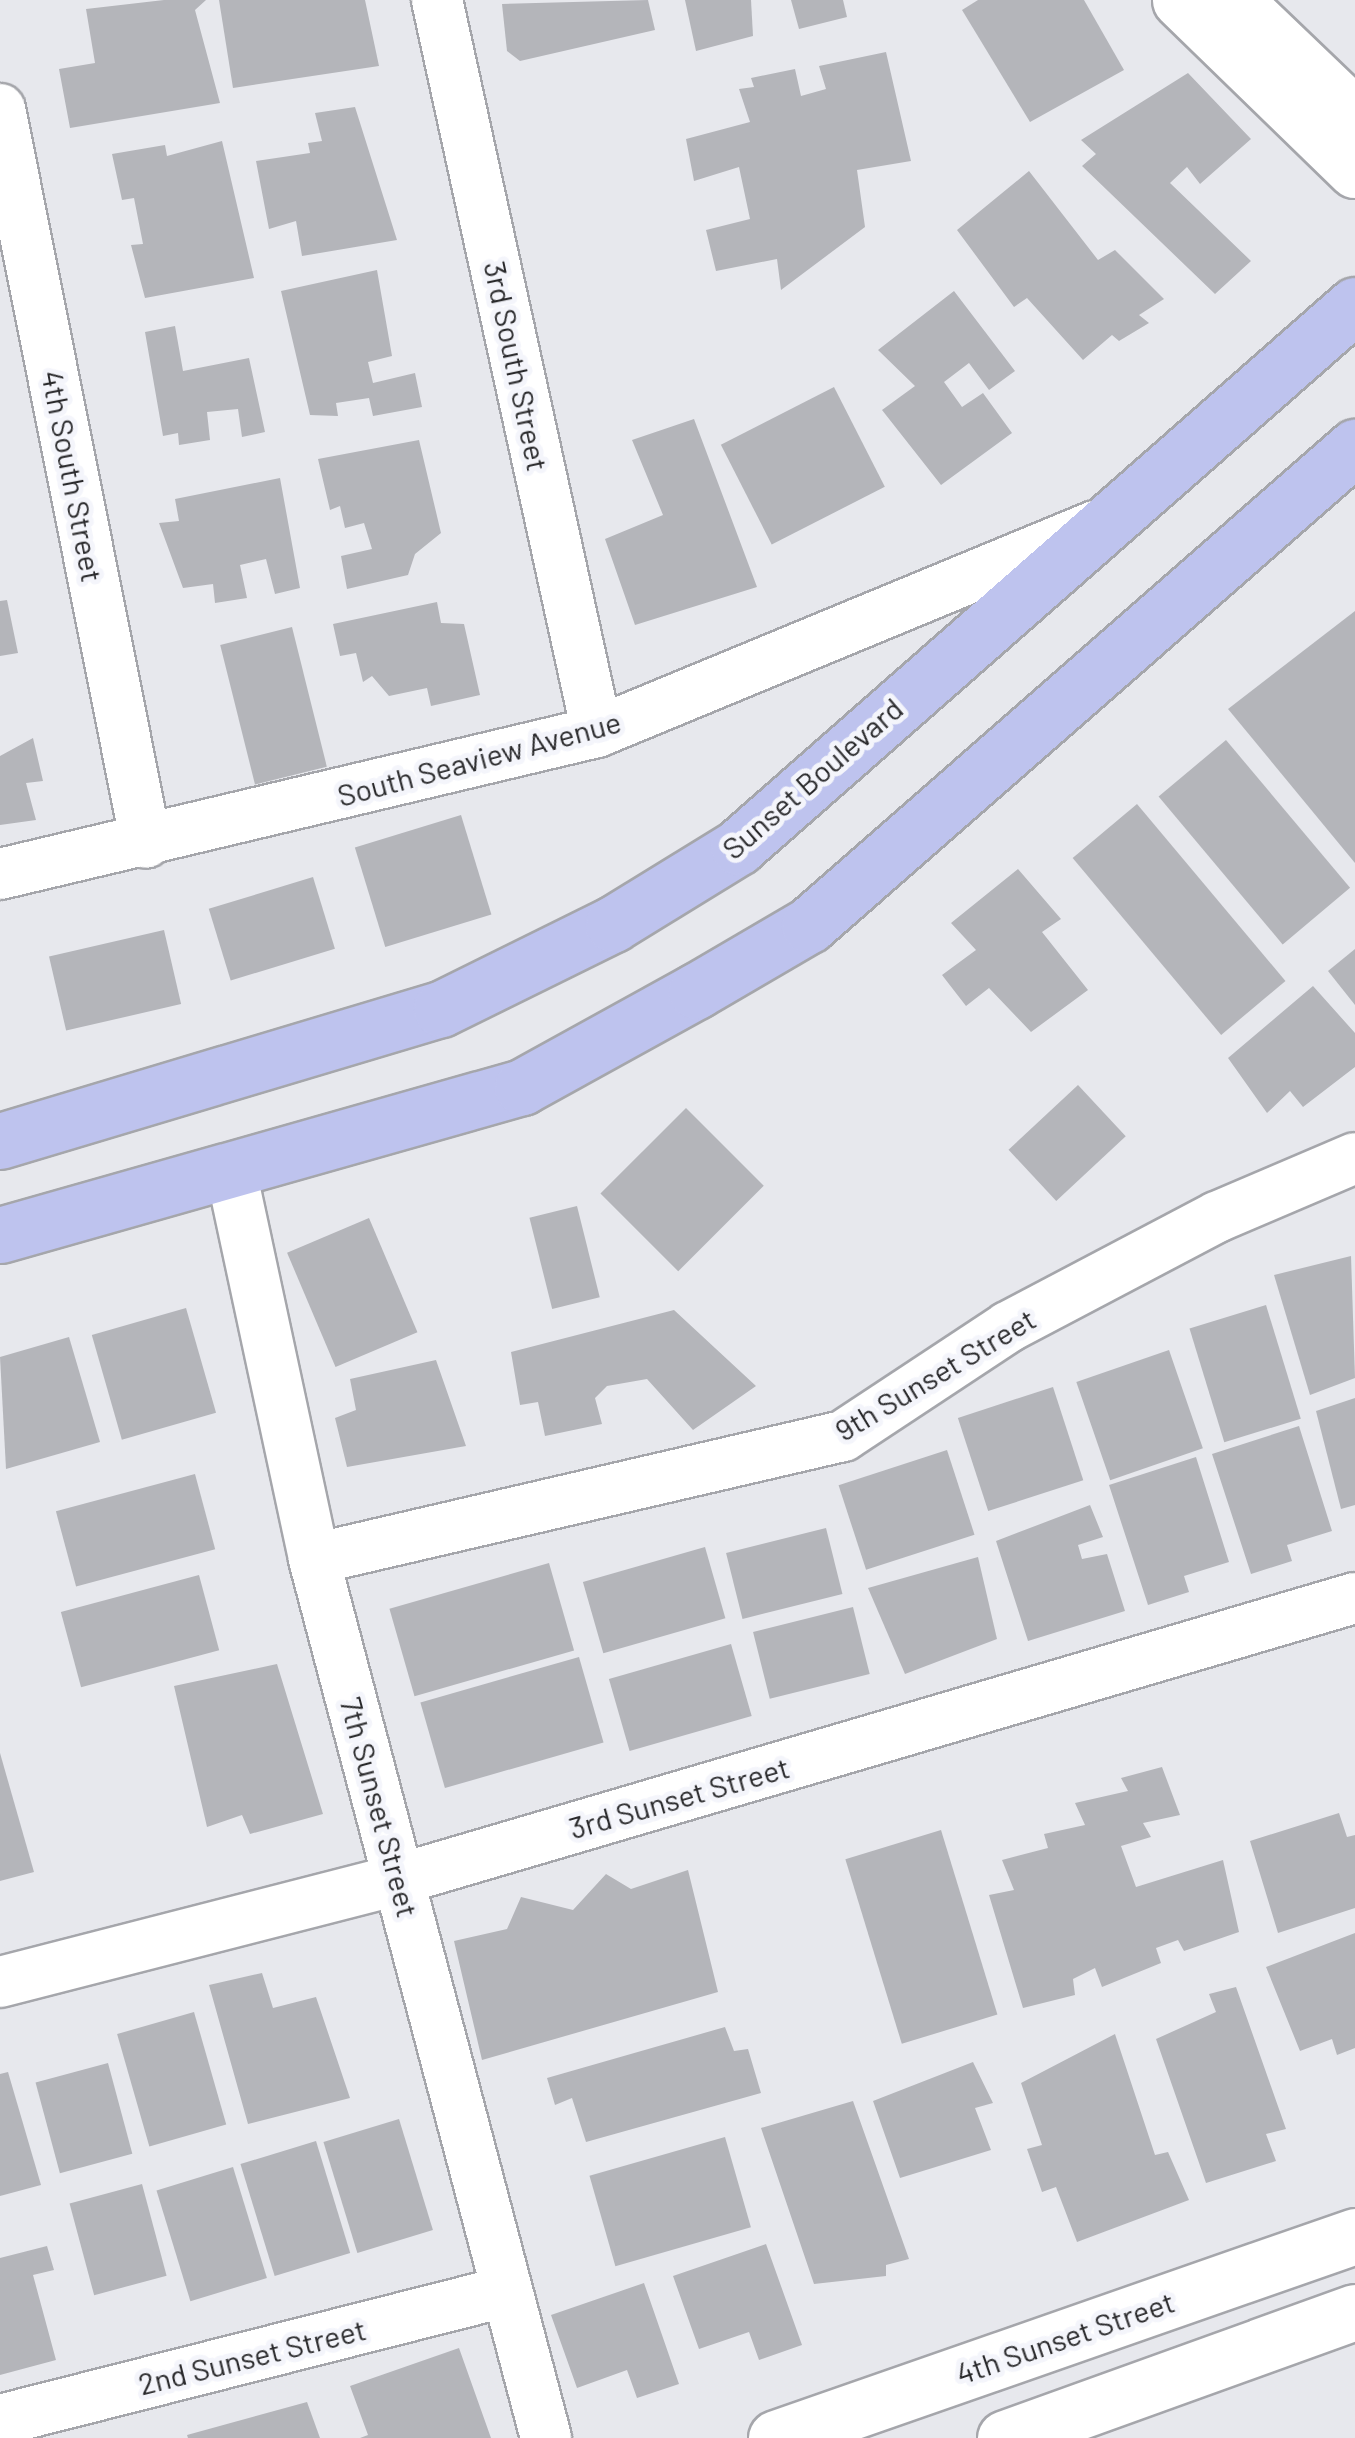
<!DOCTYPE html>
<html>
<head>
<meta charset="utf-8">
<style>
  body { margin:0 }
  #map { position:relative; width:1355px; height:2438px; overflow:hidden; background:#e7e8ed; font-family:Barlow,sans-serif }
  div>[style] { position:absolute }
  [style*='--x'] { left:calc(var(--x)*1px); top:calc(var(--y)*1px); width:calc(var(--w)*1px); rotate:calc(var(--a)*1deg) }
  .building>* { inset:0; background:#b4b5ba; transform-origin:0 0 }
  .roads { filter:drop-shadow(2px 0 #a5a6ab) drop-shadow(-2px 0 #a5a6ab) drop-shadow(0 2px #a5a6ab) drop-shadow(0 -2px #a5a6ab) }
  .street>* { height:50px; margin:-25px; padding:0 25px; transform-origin:25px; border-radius:25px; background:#fff }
  .secondary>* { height:55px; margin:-27.5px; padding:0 27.5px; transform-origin:27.5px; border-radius:27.5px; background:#fff }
  .primary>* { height:55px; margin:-27.5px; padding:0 27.5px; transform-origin:27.5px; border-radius:27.5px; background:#bec3ee }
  span { translate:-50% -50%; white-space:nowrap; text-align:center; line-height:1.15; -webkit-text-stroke:10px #f4f5fb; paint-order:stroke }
  .street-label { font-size:30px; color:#29292b }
</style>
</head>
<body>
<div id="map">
  <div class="building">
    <i style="clip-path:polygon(164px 0,206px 0,195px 10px,220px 103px,70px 128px,59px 69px,95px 63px,86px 9px)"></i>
    <i style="clip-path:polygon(219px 0,365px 0,379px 66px,233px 88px)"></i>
    <i style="clip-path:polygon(648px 0,655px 30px,520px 61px,507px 51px,502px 4px)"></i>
    <i style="clip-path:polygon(685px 0,751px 0,753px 36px,696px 51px)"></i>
    <i style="clip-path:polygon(791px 0,843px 0,847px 17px,799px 29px)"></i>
    <i style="clip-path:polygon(978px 0,1084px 0,1124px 70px,1030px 122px,962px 10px)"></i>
    <i style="clip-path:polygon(886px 52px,911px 161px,857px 170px,865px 227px,781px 290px,777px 259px,716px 271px,706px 230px,750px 219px,739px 167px,694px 181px,686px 139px,750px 122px,739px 89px,754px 87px,751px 78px,795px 69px,801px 96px,826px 89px,819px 66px)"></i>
    <i style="clip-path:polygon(1188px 73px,1251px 139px,1200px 184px,1187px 167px,1170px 183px,1251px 261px,1215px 294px,1082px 166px,1096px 154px,1081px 140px)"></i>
    <i style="clip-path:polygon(355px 107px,397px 240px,302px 256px,296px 221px,269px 229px,256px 161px,310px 153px,308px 143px,322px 141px,315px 113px)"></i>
    <i style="clip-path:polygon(222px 141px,254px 278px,145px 298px,131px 245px,143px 244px,134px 198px,122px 200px,112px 154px,165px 145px,167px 156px)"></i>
    <i style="clip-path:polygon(1029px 171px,1098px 260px,1115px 250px,1164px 299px,1139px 315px,1149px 323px,1119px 341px,1112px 335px,1083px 360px,1027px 298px,1014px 307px,957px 230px)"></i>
    <i style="clip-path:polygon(377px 270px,392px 356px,368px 362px,373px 383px,415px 373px,422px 407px,373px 416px,369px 398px,336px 403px,338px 416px,310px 415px,281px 291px)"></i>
    <i style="clip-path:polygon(954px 291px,1015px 371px,989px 390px,969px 363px,944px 382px,962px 407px,983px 393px,1012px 433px,941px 485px,882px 410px,915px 386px,878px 350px)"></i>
    <i style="clip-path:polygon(175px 326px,183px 371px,249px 358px,265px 432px,242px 437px,238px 409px,207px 412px,210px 440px,179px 445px,178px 433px,163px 436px,145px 332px)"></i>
    <i style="left:834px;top:387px;width:112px;height:127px;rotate:63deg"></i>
    <i style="clip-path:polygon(694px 419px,757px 587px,635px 625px,605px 539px,663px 515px,632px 440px)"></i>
    <i style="clip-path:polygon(419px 440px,441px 533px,415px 554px,408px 575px,347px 589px,341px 556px,372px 549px,364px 523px,345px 528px,340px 506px,330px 510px,318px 459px)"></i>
    <i style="clip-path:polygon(280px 478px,300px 588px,275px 594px,266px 559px,240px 565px,247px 598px,215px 603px,213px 584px,183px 588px,159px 523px,179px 521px,175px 499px)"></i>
    <i style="clip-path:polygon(7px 600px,18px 653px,0 656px,0 601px)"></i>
    <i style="clip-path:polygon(437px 602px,441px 623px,464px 624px,480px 695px,431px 706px,427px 688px,389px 696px,372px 676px,363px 682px,356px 653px,340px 656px,333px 624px)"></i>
    <i style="clip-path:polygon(1355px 611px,1355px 863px,1228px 709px)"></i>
    <i style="left:292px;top:627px;width:144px;height:74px;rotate:76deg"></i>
    <i style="clip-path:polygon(33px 738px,43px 781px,26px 783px,36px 820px,0 825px,0 756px)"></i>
    <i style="left:1226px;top:740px;width:193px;height:88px;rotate:50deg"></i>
    <i style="left:1137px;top:804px;width:231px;height:84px;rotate:50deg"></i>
    <i style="left:461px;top:815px;width:104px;height:111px;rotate:73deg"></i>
    <i style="clip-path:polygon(1018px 869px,1061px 919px,1042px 932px,1088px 990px,1031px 1032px,989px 988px,966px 1006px,942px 975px,976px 950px,951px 923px)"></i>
    <i style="left:313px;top:877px;width:75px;height:109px;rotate:73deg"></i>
    <i style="left:164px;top:930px;width:76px;height:118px;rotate:77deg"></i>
    <i style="clip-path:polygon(1355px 949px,1355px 1005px,1328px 971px)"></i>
    <i style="clip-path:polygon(1313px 986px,1355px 1033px,1355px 1067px,1303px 1107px,1290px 1091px,1267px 1113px,1228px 1058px)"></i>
    <i style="left:1078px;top:1085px;width:70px;height:95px;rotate:47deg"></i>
    <i style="left:686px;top:1108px;width:110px;height:121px;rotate:45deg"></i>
    <i style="left:577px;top:1206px;width:94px;height:49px;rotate:76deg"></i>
    <i style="left:369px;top:1218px;width:124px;height:89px;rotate:67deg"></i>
    <i style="clip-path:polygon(1351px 1256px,1355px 1378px,1310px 1395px,1274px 1275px)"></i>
    <i style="left:1266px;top:1305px;width:119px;height:80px;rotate:73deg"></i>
    <i style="left:186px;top:1308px;width:109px;height:98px;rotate:74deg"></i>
    <i style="clip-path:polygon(674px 1310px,756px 1386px,693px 1430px,647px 1379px,607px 1386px,595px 1398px,602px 1424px,545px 1436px,538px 1402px,520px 1405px,511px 1352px)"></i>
    <i style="clip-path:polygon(69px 1337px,100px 1442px,6px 1469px,0 1357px)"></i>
    <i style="left:1169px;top:1350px;width:104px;height:98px;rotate:71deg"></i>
    <i style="clip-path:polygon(436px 1360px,466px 1446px,347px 1467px,335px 1418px,356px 1410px,350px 1379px)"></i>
    <i style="left:1053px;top:1387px;width:98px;height:100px;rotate:72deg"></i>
    <i style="clip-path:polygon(1355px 1398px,1355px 1505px,1341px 1509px,1316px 1411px)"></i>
    <i style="clip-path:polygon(1299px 1426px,1332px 1531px,1287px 1545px,1292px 1561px,1251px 1574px,1212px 1454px)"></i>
    <i style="left:947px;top:1450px;width:89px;height:114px;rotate:72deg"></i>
    <i style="clip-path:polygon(1196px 1457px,1229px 1562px,1184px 1576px,1189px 1592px,1148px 1605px,1109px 1485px)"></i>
    <i style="left:195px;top:1474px;width:78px;height:144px;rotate:75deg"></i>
    <i style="clip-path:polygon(1090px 1505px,1103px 1537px,1078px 1545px,1082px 1559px,1107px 1554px,1125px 1611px,1028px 1641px,996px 1541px)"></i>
    <i style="left:826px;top:1528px;width:68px;height:103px;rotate:76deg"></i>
    <i style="left:705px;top:1547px;width:74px;height:127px;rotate:74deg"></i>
    <i style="clip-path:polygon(978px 1557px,997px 1639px,905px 1674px,868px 1588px)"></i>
    <i style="left:549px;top:1563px;width:91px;height:166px;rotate:74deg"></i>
    <i style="left:199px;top:1575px;width:78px;height:143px;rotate:75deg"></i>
    <i style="left:853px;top:1607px;width:69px;height:103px;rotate:76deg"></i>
    <i style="left:731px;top:1644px;width:75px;height:127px;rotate:74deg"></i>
    <i style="left:579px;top:1657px;width:89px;height:165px;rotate:74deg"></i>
    <i style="clip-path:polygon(277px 1664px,323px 1814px,250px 1834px,242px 1815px,207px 1827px,174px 1686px)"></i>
    <i style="clip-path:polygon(0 1753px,34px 1872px,0 1881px)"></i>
    <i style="clip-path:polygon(1162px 1767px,1180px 1815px,1143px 1823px,1151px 1837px,1121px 1846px,1136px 1887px,1223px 1860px,1239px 1932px,1184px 1951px,1178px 1940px,1156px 1948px,1161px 1963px,1102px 1987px,1095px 1968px,1073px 1979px,1075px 1995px,1023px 2008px,989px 1895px,1014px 1890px,1002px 1860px,1048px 1848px,1044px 1834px,1085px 1825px,1075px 1803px,1128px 1791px,1121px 1778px)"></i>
    <i style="clip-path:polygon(1339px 1813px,1347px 1837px,1355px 1835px,1355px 1908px,1278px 1933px,1250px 1841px)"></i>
    <i style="left:941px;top:1830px;width:193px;height:100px;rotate:73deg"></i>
    <i style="clip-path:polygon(688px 1870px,718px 1992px,482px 2060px,454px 1941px,507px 1929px,521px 1897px,573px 1910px,606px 1874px,631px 1889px)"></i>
    <i style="clip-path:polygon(1355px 1933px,1355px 2048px,1337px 2055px,1332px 2039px,1300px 2051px,1266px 1967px)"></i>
    <i style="clip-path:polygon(262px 1973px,273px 2008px,316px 1997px,350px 2098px,248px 2124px,209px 1985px)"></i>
    <i style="clip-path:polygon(1236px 1987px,1286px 2129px,1266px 2134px,1276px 2161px,1206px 2183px,1156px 2039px,1216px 2012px,1209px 1994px)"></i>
    <i style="left:194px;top:2012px;width:117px;height:80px;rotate:74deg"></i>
    <i style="clip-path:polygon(725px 2027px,734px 2051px,748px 2049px,761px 2093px,586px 2142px,572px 2098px,555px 2105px,547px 2078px)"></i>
    <i style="clip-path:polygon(1115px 2034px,1155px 2155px,1168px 2152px,1189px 2200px,1077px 2242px,1056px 2187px,1042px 2192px,1027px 2149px,1042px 2145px,1021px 2083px)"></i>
    <i style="clip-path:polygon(973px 2062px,993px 2103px,975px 2108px,991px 2150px,900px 2178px,873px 2101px)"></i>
    <i style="left:108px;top:2063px;width:94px;height:75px;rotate:75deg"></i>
    <i style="clip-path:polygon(8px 2072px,41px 2185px,0 2196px,0 2074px)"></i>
    <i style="clip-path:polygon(853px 2101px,909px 2259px,886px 2265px,886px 2276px,814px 2284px,761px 2128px)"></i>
    <i style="left:399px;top:2119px;width:116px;height:79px;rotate:73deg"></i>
    <i style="left:725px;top:2137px;width:94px;height:141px;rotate:74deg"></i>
    <i style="left:316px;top:2141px;width:117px;height:79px;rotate:73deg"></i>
    <i style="left:233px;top:2167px;width:116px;height:80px;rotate:73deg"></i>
    <i style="left:142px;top:2184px;width:95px;height:75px;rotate:75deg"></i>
    <i style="clip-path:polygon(766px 2244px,802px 2345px,759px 2360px,749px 2332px,699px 2349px,673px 2276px)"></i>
    <i style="clip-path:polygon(47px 2246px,54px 2270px,33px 2275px,56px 2360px,0 2375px,0 2258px)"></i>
    <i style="clip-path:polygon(644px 2283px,679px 2384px,637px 2398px,627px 2370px,577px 2388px,551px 2315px)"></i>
    <i style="clip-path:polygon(459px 2348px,491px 2438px,360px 2438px,368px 2435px,350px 2386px)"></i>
    <i style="clip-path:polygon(307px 2402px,320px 2438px,188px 2438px,187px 2435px)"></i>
  </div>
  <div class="roads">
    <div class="street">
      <i style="--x:437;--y:0;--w:749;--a:77.67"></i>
      <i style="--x:0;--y:109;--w:748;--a:78.75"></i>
      <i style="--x:0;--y:874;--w:614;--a:-13.38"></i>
      <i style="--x:597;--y:732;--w:539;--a:-22.47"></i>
      <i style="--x:231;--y:1171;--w:397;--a:77.9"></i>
      <i style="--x:314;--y:1559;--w:909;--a:75.21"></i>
      <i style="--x:314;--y:1559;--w:543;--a:-13.09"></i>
      <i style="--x:843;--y:1436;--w:198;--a:-33.4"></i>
      <i style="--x:1008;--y:1327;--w:236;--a:-27.8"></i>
      <i style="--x:1217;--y:1217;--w:150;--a:-23.1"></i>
      <i style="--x:0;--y:1982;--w:413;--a:-14.4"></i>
      <i style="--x:400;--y:1879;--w:995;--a:-16.4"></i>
      <i style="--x:0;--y:2420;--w:520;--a:-14.25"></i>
    </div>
    <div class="secondary">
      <i style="--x:1180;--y:0;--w:244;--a:44.2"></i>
      <i style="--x:1240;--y:6;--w:159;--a:43.7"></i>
      <i style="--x:776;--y:2438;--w:613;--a:-19.23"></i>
      <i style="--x:1005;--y:2438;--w:372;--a:-19.8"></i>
    </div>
    <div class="primary">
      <i style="--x:0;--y:1141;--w:460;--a:-16.7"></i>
      <i style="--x:441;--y:1009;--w:192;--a:-26.3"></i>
      <i style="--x:613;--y:924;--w:147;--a:-31.6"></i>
      <i style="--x:738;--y:847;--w:821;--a:-41.3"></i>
      <i style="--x:0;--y:1235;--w:543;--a:-15.83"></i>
      <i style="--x:522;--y:1087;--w:199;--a:-28.9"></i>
      <i style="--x:696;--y:991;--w:131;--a:-30.3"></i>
      <i style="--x:809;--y:925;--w:726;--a:-41.2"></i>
    </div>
  </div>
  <div class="street-label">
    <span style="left:517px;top:366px;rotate:78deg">3rd South Street</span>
    <span style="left:73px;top:476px;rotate:79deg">4th South Street</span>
    <span style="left:479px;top:758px;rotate:-15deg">South Seaview Avenue</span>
    <span style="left:812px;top:778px;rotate:-41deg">Sunset Boulevard</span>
    <span style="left:935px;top:1374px;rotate:-31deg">9th Sunset Street</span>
    <span style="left:679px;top:1797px;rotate:-16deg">3rd Sunset Street</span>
    <span style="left:380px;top:1807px;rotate:75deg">7th Sunset Street</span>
    <span style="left:1065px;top:2337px;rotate:-19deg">4th Sunset Street</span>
    <span style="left:252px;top:2356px;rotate:-14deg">2nd Sunset Street</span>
  </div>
</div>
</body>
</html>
